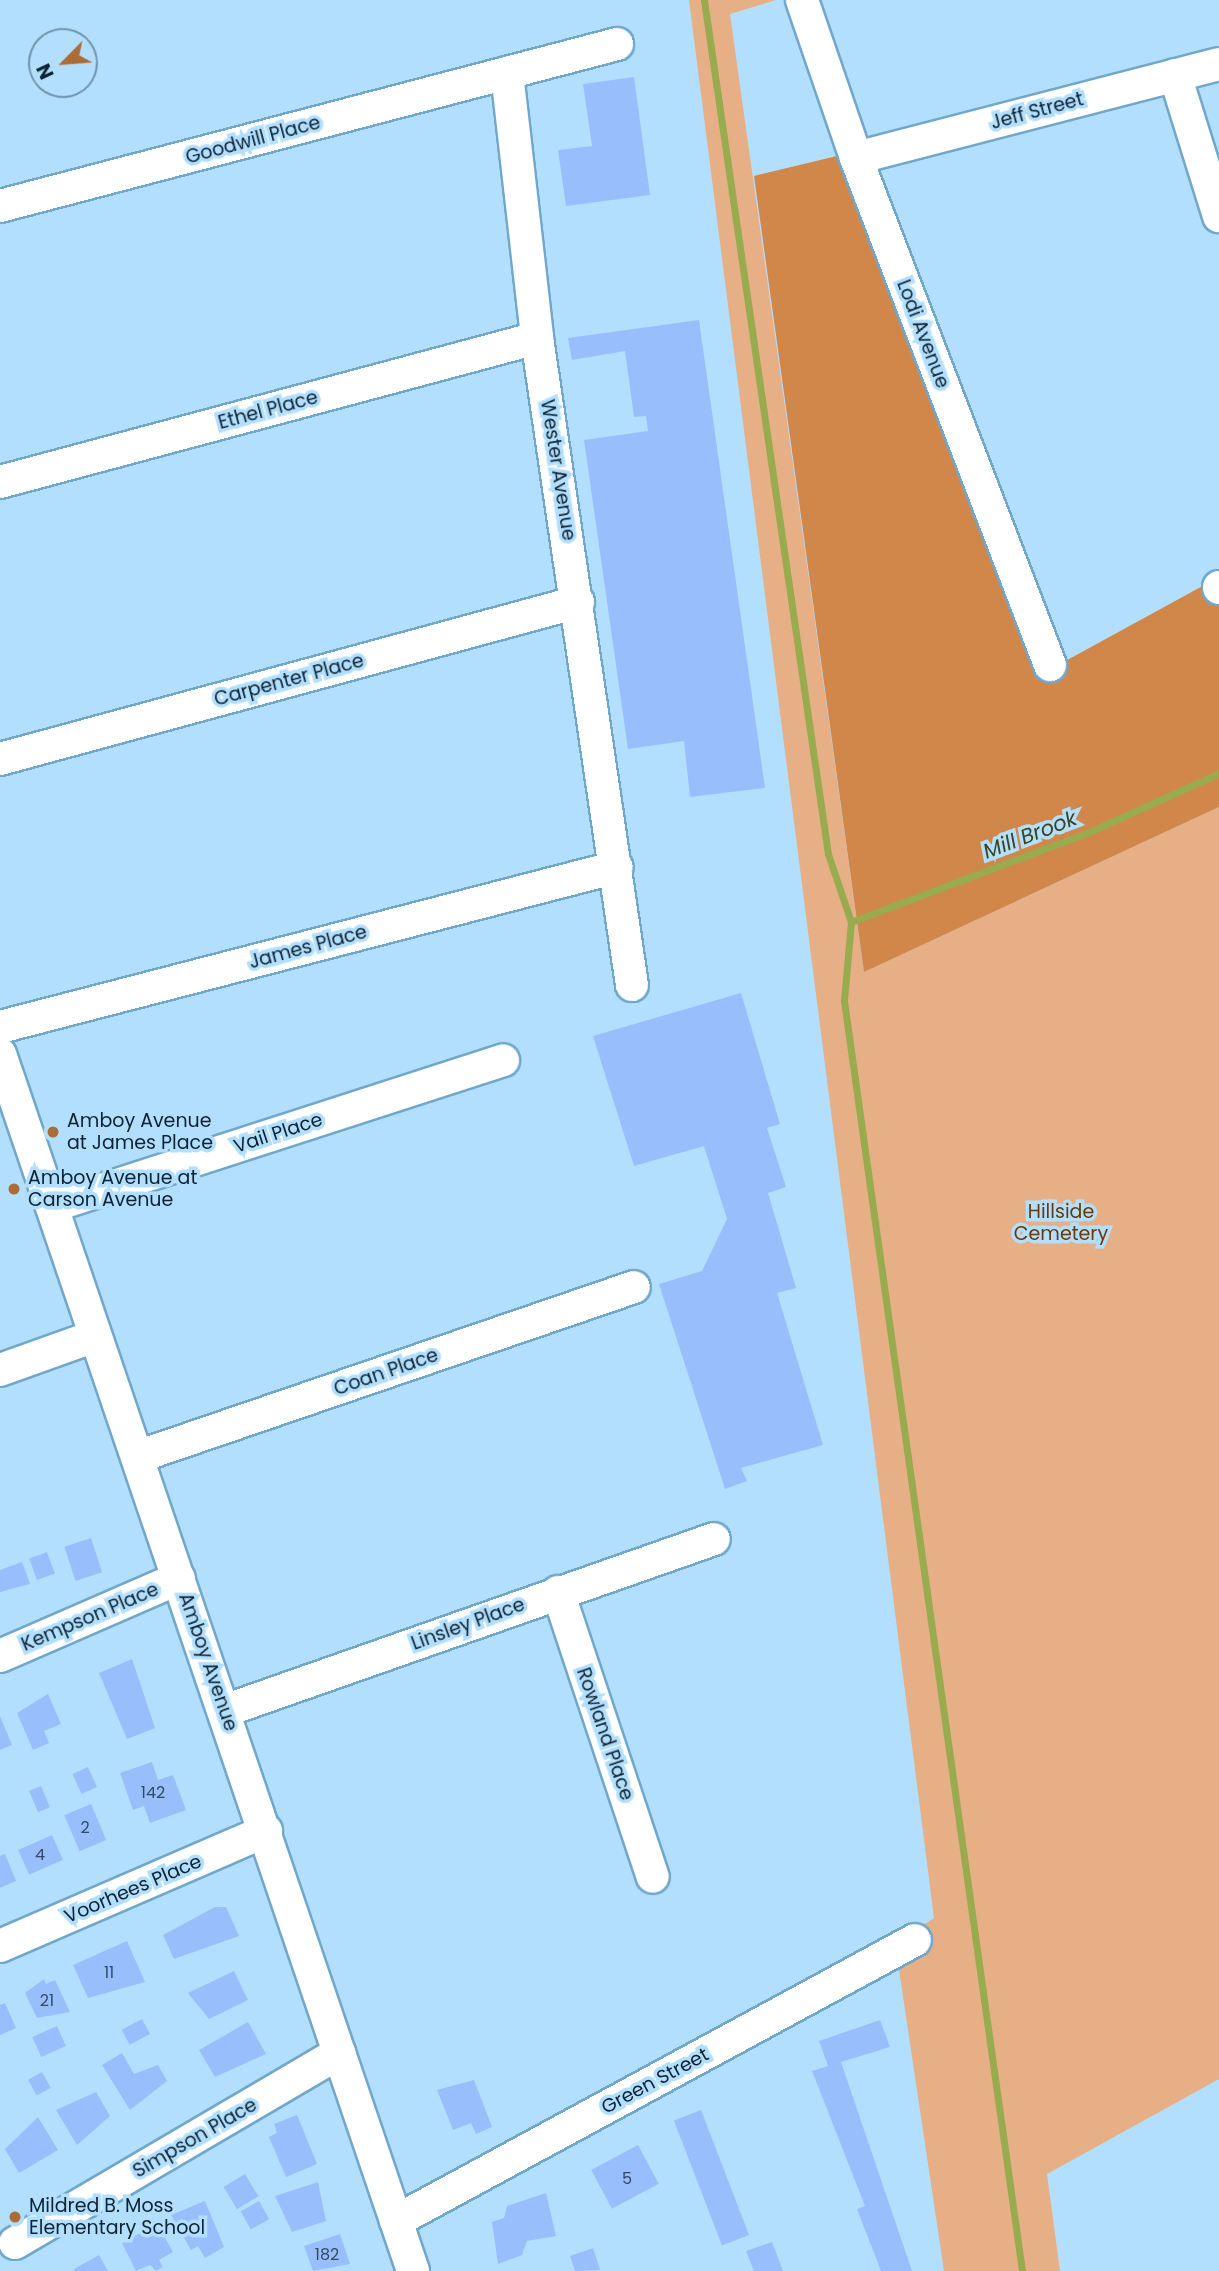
<!DOCTYPE html>
<html>
<head>
<meta charset="utf-8">
<style>
  body { margin:0 }
  #map { position:relative; width:1219px; height:2271px; overflow:hidden; background:#b3dffe; font-family:Poppins,sans-serif }
  div>[style] { position:absolute }
  [style*='--x'] { left:calc(var(--x)*1px); top:calc(var(--y)*1px); width:calc(var(--w)*1px); rotate:calc(var(--a)*1deg) }
  .green>* { inset:0; background:#e6af85 }
  .forest>* { inset:0; background:#d18749 }
  .stream>* { height:7px; margin:-3.5px; padding:0 3.5px; transform-origin:3.5px; border-radius:3.5px; background:#99ab4f }
  .building>* { inset:0; background:#98bffb; transform-origin:0 0 }
  .roads { filter:drop-shadow(2px 0 #71a7cb) drop-shadow(-2px 0 #71a7cb) drop-shadow(0 2px #71a7cb) drop-shadow(0 -2px #71a7cb) }
  .minor>* { height:32px; margin:-16px; padding:0 16px; transform-origin:16px; border-radius:16px; background:#fff }
  .dots>* { width:19px; height:19px; translate:-50% -50%; box-sizing:border-box; border:4px solid #b3dffe; border-radius:50% }
  span { translate:-50% -50%; white-space:nowrap; text-align:center; line-height:1.15; -webkit-text-stroke:7px #b3dffe; paint-order:stroke }
  .number-label { font-size:16px; color:#304a64 }
  .number-label span { -webkit-text-stroke-width:0 }
  .street-label { font-size:19px; color:#0d2332 }
  .poi-label { font-size:19px; color:#0d2332 }
  .left { translate:0 -50%; text-align:left }
  .park-label { font-size:19px; color:#683806 }
  .water-label { font-size:21px; color:#3c441e; font-style:italic }
  .north { position:absolute; left:28px; top:28px; width:70px; height:70px; box-sizing:border-box; background:#b3dffe; border:2px solid #7194ac; border-radius:50%; rotate:245deg; font-size:19px; font-weight:700; line-height:28px; text-align:center; color:#0d2332 }
  .north::after { content:''; display:block; margin:auto; width:24px; height:32px; background:#ac6c35; clip-path:polygon(50% 0,100% 100%,50% 72%,0 100%) }
</style>
</head>
<body>
<div id="map">
  <div class="green">
    <i style="clip-path:polygon(689px 0,776px 0,730px 14px,864px 972px,1219px 807px,1219px 2079px,1047px 2174px,1060px 2271px,944px 2271px,895px 1943px,934px 1918px)"></i>
  </div>
  <div class="forest">
    <i style="clip-path:polygon(866px 149px,1060px 664px,1219px 577px,1219px 807px,864px 972px,754px 176px)"></i>
  </div>
  <div class="stream">
    <i style="--x:704;--y:0;--w:863;--a:81.74"></i>
    <i style="--x:828;--y:854;--w:72;--a:71.3"></i>
    <i style="--x:851;--y:922;--w:79;--a:95.1"></i>
    <i style="--x:844;--y:1001;--w:1282;--a:82.02"></i>
    <i style="--x:851;--y:922;--w:252;--a:-20.7"></i>
    <i style="--x:1087;--y:833;--w:145;--a:-24.4"></i>
  </div>
  <div class="building">
    <i style="clip-path:polygon(634px 77px,650px 195px,566px 206px,558px 150px,592px 146px,583px 84px)"></i>
    <i style="clip-path:polygon(699px 320px,765px 788px,690px 797px,684px 741px,628px 749px,584px 440px,648px 431px,646px 416px,634px 417px,625px 351px,572px 360px,568px 338px)"></i>
    <i style="clip-path:polygon(741px 993px,780px 1124px,767px 1128px,786px 1187px,768px 1193px,796px 1288px,777px 1293px,823px 1445px,741px 1468px,747px 1481px,725px 1489px,659px 1284px,702px 1271px,727px 1219px,704px 1146px,634px 1166px,593px 1036px)"></i>
    <i style="left:91px;top:1538px;width:36px;height:28px;rotate:72deg"></i>
    <i style="left:47px;top:1552px;width:23px;height:19px;rotate:70deg"></i>
    <i style="clip-path:polygon(22px 1562px,30px 1584px,0 1592px,0 1570px)"></i>
    <i style="clip-path:polygon(132px 1659px,155px 1728px,127px 1739px,99px 1673px)"></i>
    <i style="clip-path:polygon(48px 1694px,61px 1724px,44px 1731px,49px 1743px,33px 1750px,17px 1713px)"></i>
    <i style="clip-path:polygon(0 1716px,12px 1745px,0 1750px)"></i>
    <i style="clip-path:polygon(152px 1762px,158px 1780px,173px 1775px,186px 1810px,150px 1823px,144px 1806px,133px 1810px,120px 1773px)"></i>
    <i style="left:88px;top:1767px;width:22px;height:17px;rotate:66deg"></i>
    <i style="left:41px;top:1786px;width:23px;height:13px;rotate:67deg"></i>
    <i style="left:91px;top:1804px;width:39px;height:29px;rotate:67deg"></i>
    <i style="left:52px;top:1835px;width:27px;height:37px;rotate:66deg"></i>
    <i style="clip-path:polygon(5px 1854px,16px 1881px,0 1888px,0 1856px)"></i>
    <i style="clip-path:polygon(215px 1907px,226px 1907px,239px 1936px,174px 1959px,163px 1935px)"></i>
    <i style="clip-path:polygon(127px 1941px,145px 1982px,88px 1998px,73px 1965px)"></i>
    <i style="clip-path:polygon(234px 1971px,248px 2000px,209px 2019px,188px 1993px)"></i>
    <i style="clip-path:polygon(44px 1979px,46px 1984px,55px 1980px,70px 2012px,37px 2018px,25px 1993px)"></i>
    <i style="clip-path:polygon(5px 2003px,16px 2028px,0 2035px,0 2005px)"></i>
    <i style="left:142px;top:2019px;width:17px;height:23px;rotate:62deg"></i>
    <i style="clip-path:polygon(880px 2020px,890px 2047px,841px 2062px,912px 2271px,881px 2271px,857px 2209px,865px 2206px,812px 2071px,828px 2066px,819px 2041px)"></i>
    <i style="clip-path:polygon(248px 2022px,266px 2054px,215px 2077px,199px 2050px)"></i>
    <i style="left:57px;top:2026px;width:22px;height:27px;rotate:66deg"></i>
    <i style="clip-path:polygon(122px 2053px,134px 2074px,158px 2065px,167px 2081px,130px 2110px,102px 2065px)"></i>
    <i style="left:42px;top:2072px;width:18px;height:16px;rotate:61deg"></i>
    <i style="clip-path:polygon(474px 2080px,492px 2127px,476px 2134px,471px 2123px,453px 2130px,437px 2090px)"></i>
    <i style="clip-path:polygon(96px 2092px,110px 2116px,77px 2145px,56px 2110px)"></i>
    <i style="left:701px;top:2110px;width:134px;height:29px;rotate:69deg"></i>
    <i style="clip-path:polygon(297px 2115px,317px 2164px,286px 2177px,269px 2137px,277px 2133px,274px 2124px)"></i>
    <i style="clip-path:polygon(38px 2117px,58px 2150px,19px 2173px,5px 2149px)"></i>
    <i style="left:638px;top:2145px;width:44px;height:53px;rotate:62deg"></i>
    <i style="left:245px;top:2174px;width:26px;height:25px;rotate:59deg"></i>
    <i style="clip-path:polygon(318px 2182px,326px 2221px,292px 2232px,275px 2196px)"></i>
    <i style="clip-path:polygon(546px 2193px,556px 2236px,527px 2241px,522px 2255px,498px 2264px,492px 2222px,504px 2218px,507px 2206px)"></i>
    <i style="clip-path:polygon(205px 2201px,224px 2247px,205px 2258px,198px 2246px,191px 2250px,171px 2215px)"></i>
    <i style="left:259px;top:2201px;width:21px;height:21px;rotate:61deg"></i>
    <i style="clip-path:polygon(157px 2224px,173px 2252px,159px 2260px,163px 2267px,156px 2271px,150px 2265px,136px 2271px,122px 2243px)"></i>
    <i style="clip-path:polygon(340px 2234px,350px 2264px,313px 2271px,304px 2246px)"></i>
    <i style="clip-path:polygon(772px 2242px,783px 2271px,754px 2271px,746px 2251px)"></i>
    <i style="clip-path:polygon(593px 2248px,600px 2270px,575px 2271px,570px 2256px)"></i>
    <i style="clip-path:polygon(99px 2255px,108px 2271px,75px 2271px,74px 2269px)"></i>
  </div>
  <div class="roads">
    <div class="minor">
      <i style="--x:802;--y:0;--w:167;--a:71.1"></i>
      <i style="--x:856;--y:158;--w:543;--a:69.06"></i>
      <i style="--x:507;--y:73;--w:267;--a:83.5"></i>
      <i style="--x:537;--y:338;--w:654;--a:81.65"></i>
      <i style="--x:1175;--y:75;--w:148;--a:72.7"></i>
      <i style="--x:856;--y:158;--w:375;--a:-14.5"></i>
      <i style="--x:0;--y:206;--w:638;--a:-14.71"></i>
      <i style="--x:0;--y:482;--w:556;--a:-15.01"></i>
      <i style="--x:1219;--y:588;--w:1;--a:-90"></i>
      <i style="--x:0;--y:759;--w:599;--a:-15.2"></i>
      <i style="--x:0;--y:1027;--w:637;--a:-14.54"></i>
      <i style="--x:0;--y:1054;--w:1285;--a:71.25"></i>
      <i style="--x:52;--y:1206;--w:474;--a:-17.9"></i>
      <i style="--x:0;--y:1370;--w:101;--a:-19.7"></i>
      <i style="--x:137;--y:1457;--w:525;--a:-18.88"></i>
      <i style="--x:558;--y:1592;--w:300;--a:71.6"></i>
      <i style="--x:0;--y:1656;--w:195;--a:-23.5"></i>
      <i style="--x:224;--y:1711;--w:519;--a:-19.34"></i>
      <i style="--x:0;--y:1946;--w:290;--a:-23.4"></i>
      <i style="--x:396;--y:2221;--w:590;--a:-28.43"></i>
      <i style="--x:15;--y:2243;--w:376;--a:-30.4"></i>
    </div>
  </div>
  <div class="dots">
    <i style="left:53px;top:1132px;background:#ac6c35"></i>
    <i style="left:14px;top:1189px;background:#ac6c35"></i>
    <i style="left:15px;top:2217px;background:#ac6c35"></i>
  </div>
  <div class="number-label">
    <span style="left:153px;top:1793px">142</span>
    <span style="left:85px;top:1828px">2</span>
    <span style="left:40px;top:1855px">4</span>
    <span style="left:109px;top:1973px">11</span>
    <span style="left:47px;top:2001px">21</span>
    <span style="left:627px;top:2179px">5</span>
    <span style="left:327px;top:2255px">182</span>
  </div>
  <div class="street-label">
    <span style="left:1037px;top:111px;rotate:-15deg">Jeff Street</span>
    <span style="left:253px;top:140px;rotate:-15deg">Goodwill Place</span>
    <span style="left:923px;top:334px;rotate:69deg">Lodi Avenue</span>
    <span style="left:268px;top:410px;rotate:-15deg">Ethel Place</span>
    <span style="left:558px;top:470px;rotate:81deg">Wester Avenue</span>
    <span style="left:289px;top:680px;rotate:-15deg">Carpenter Place</span>
    <span style="left:308px;top:947px;rotate:-15deg">James Place</span>
    <span style="left:278px;top:1133px;rotate:-18deg">Vail Place</span>
    <span style="left:386px;top:1372px;rotate:-19deg">Coan Place</span>
    <span style="left:90px;top:1617px;rotate:-23deg">Kempson Place</span>
    <span style="left:468px;top:1624px;rotate:-20deg">Linsley Place</span>
    <span style="left:208px;top:1662px;rotate:71deg">Amboy Avenue</span>
    <span style="left:605px;top:1734px;rotate:71deg">Rowland Place</span>
    <span style="left:133px;top:1889px;rotate:-23deg">Voorhees Place</span>
    <span style="left:655px;top:2081px;rotate:-28deg">Green Street</span>
    <span style="left:195px;top:2138px;rotate:-30deg">Simpson Place</span>
  </div>
  <div class="poi-label">
    <span class="left" style="left:67px;top:1132px">Amboy Avenue<br>at James Place</span>
    <span class="left" style="left:28px;top:1189px">Amboy Avenue at<br>Carson Avenue</span>
    <span class="left" style="left:29px;top:2217px">Mildred B. Moss<br>Elementary School</span>
  </div>
  <div class="park-label">
    <span style="left:1061px;top:1223px">Hillside<br>Cemetery</span>
  </div>
  <div class="water-label">
    <span style="left:1030px;top:835px;rotate:-21deg">Mill Brook</span>
  </div>
  <div class="north">N</div>
</div>
</body>
</html>
